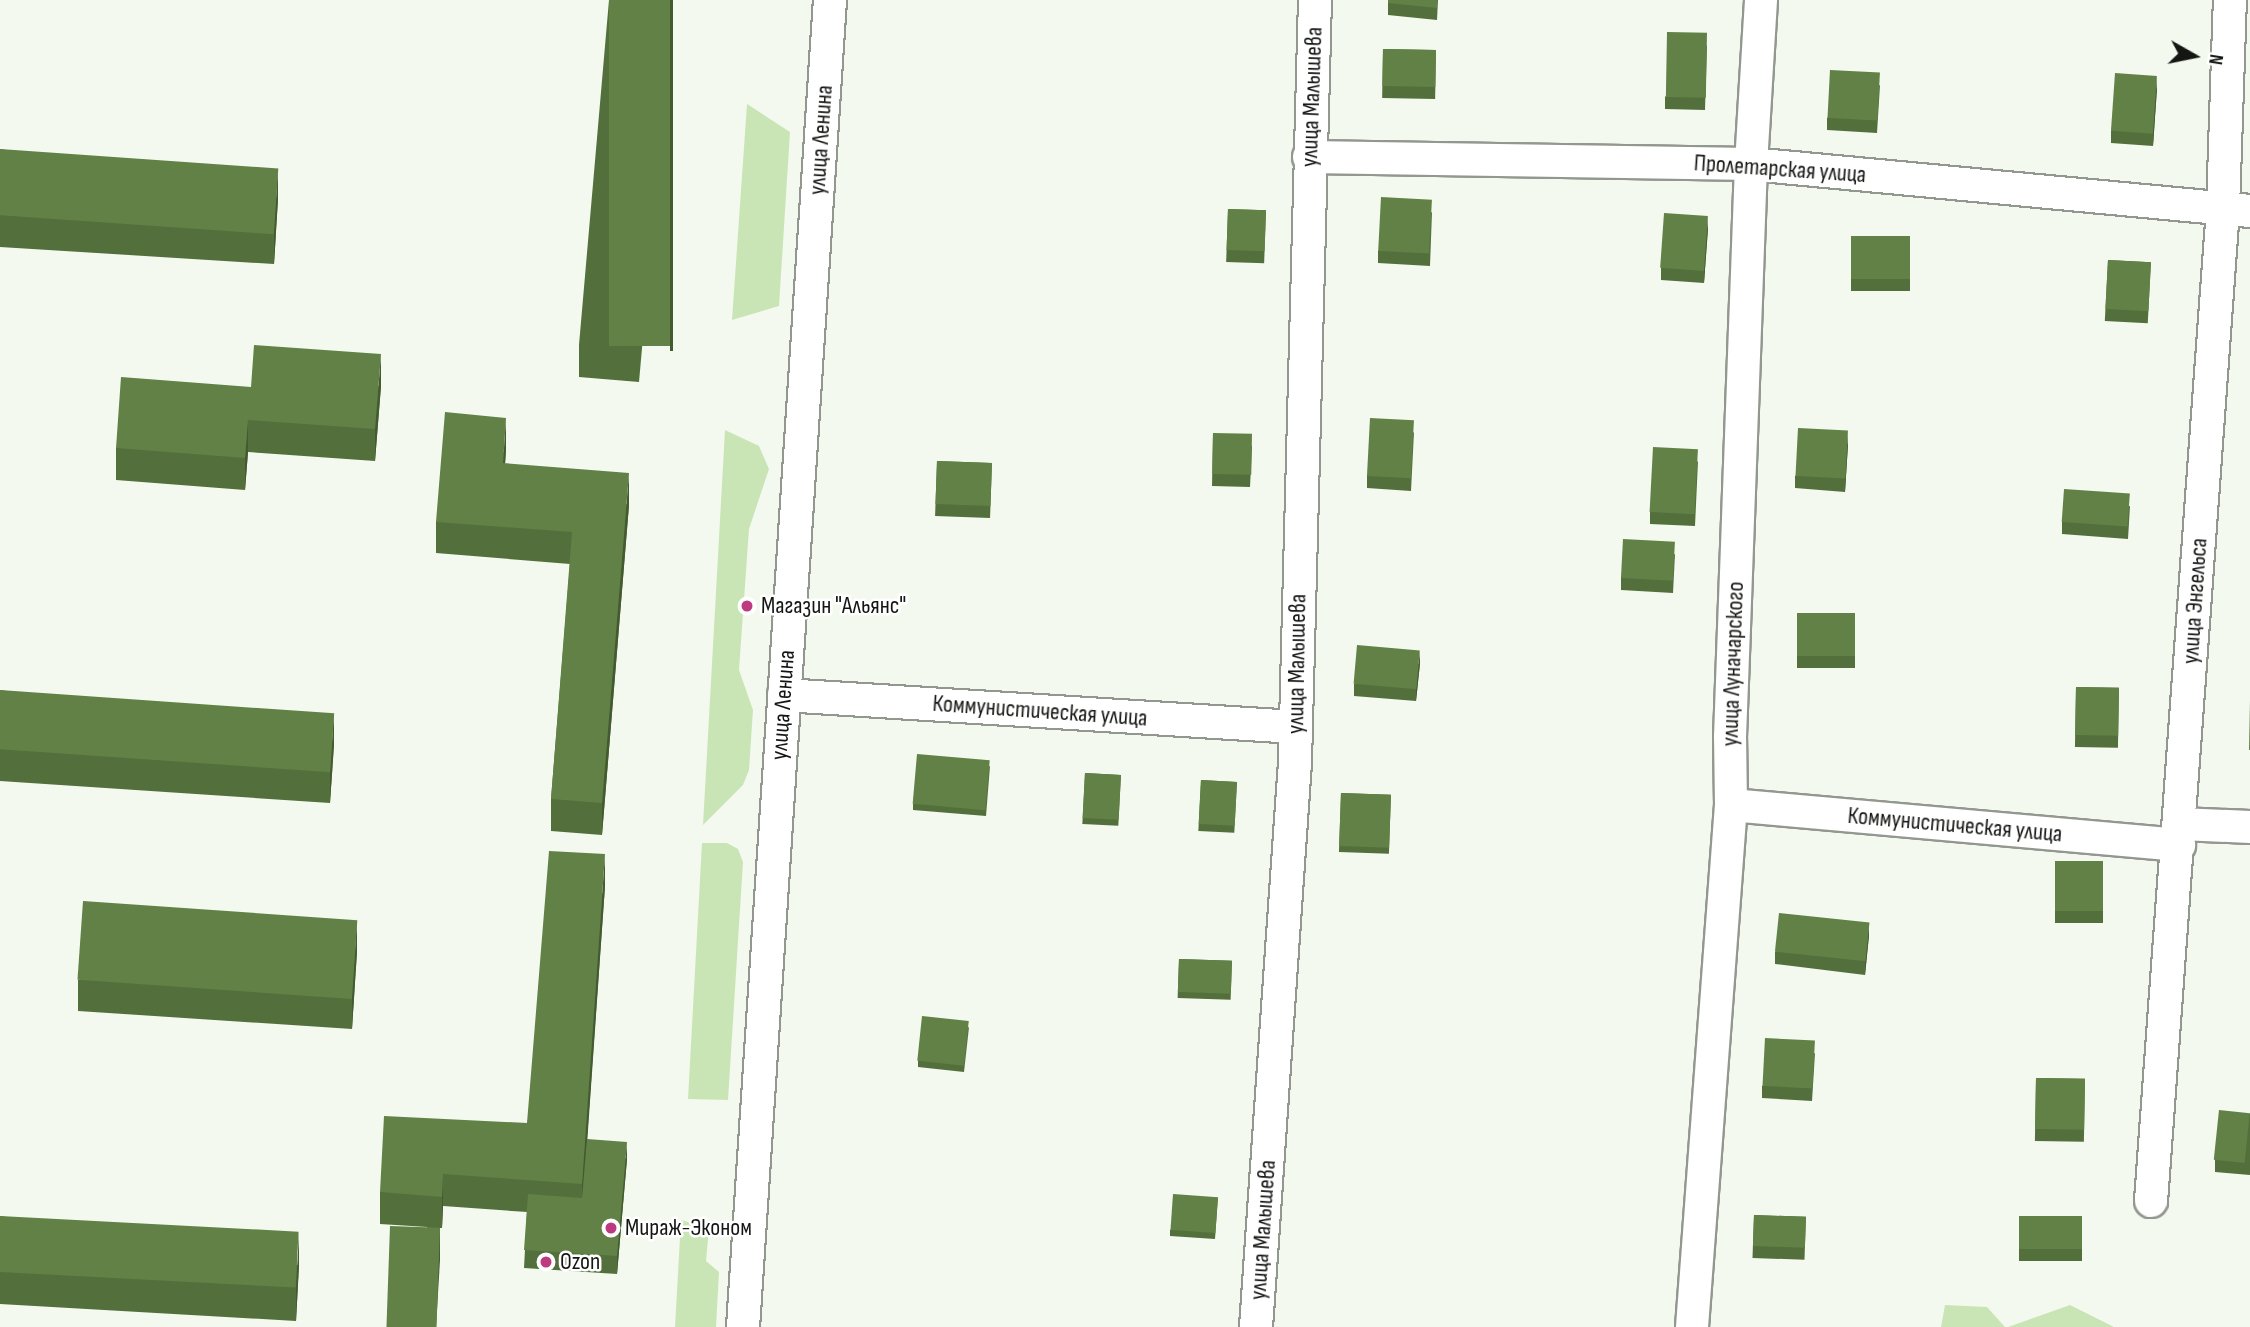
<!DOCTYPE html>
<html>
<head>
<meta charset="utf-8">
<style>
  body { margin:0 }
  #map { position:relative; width:2250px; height:1327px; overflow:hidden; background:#f4f9f0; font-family:"Sofia Sans Condensed",sans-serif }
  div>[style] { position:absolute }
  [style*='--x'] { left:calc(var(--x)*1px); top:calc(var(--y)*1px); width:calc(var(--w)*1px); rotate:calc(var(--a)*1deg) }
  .green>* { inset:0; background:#c9e5b5 }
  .roads { filter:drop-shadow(2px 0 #92978f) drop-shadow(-2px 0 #92978f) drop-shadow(0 2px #92978f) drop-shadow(0 -2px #92978f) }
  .minor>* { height:32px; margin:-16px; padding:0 16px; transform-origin:16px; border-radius:16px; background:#fff }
  .wall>* { inset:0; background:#536f3c; transform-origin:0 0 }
  .shaded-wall>* { inset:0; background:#445a31; transform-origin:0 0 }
  .building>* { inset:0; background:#618146; transform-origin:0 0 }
  .dots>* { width:19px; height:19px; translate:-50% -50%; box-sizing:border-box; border:4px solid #fff; border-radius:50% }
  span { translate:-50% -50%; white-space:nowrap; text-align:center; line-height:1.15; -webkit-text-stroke:5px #fff; paint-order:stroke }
  .street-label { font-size:24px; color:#141613 }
  .poi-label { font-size:24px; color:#141613 }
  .left { translate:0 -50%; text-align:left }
  .north { position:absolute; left:2159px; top:21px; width:70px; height:70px; -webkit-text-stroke:5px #fff; paint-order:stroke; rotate:99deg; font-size:19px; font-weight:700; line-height:28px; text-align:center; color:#141613 }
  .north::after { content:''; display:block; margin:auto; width:24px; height:32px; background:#141613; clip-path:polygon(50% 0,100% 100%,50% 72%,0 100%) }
</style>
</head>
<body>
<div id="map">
  <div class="green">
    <i style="clip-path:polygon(747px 104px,790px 132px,779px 306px,732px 320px)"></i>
    <i style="clip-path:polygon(725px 430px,759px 446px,769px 469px,749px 529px,739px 670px,753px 710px,749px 770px,743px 785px,703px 825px)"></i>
    <i style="clip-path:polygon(702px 843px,727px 843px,738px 849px,743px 862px,728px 1100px,688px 1099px)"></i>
    <i style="clip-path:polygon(681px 1220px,709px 1228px,706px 1261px,719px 1272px,716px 1327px,675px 1327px)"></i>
    <i style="clip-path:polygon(1945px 1305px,1987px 1307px,2005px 1327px,1941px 1327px)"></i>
    <i style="clip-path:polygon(2070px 1305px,2114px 1327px,2008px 1327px)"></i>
  </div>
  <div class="roads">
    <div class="minor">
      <i style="--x:1309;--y:157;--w:442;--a:0.9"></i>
      <i style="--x:1751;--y:164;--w:501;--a:5.38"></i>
      <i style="--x:784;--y:695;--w:513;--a:3.58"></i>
      <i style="--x:1731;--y:805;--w:450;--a:5.1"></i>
      <i style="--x:2181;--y:824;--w:69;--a:2.5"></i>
      <i style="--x:2151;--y:1201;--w:996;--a:-85.85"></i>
      <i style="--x:2223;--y:208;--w:208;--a:-88.1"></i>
      <i style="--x:743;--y:1327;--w:1330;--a:-86.25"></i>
      <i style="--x:1256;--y:1327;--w:566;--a:-86.05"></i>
      <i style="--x:1295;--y:762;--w:762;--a:-88.5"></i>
      <i style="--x:1692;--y:1327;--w:523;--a:-85.73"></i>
      <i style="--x:1731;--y:805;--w:68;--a:-90.8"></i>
      <i style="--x:1730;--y:737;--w:573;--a:-87.9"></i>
      <i style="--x:1751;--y:164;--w:164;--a:-86.5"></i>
    </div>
  </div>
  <div class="wall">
    <i style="clip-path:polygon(609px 0,673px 0,639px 382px,579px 377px,579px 345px)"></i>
    <i style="clip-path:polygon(1388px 0,1438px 0,1437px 20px,1388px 15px)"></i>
    <i style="clip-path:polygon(1707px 45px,1705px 110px,1665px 109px,1665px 97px)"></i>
    <i style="left:1383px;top:49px;width:53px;height:49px;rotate:1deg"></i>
    <i style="clip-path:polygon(1880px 85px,1877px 133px,1827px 130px,1827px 118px)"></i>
    <i style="clip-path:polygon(2157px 88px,2153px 146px,2111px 143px,2111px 131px)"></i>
    <i style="clip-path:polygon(0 149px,278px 199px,274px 264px,0 247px)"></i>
    <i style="left:1228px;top:209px;width:38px;height:53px;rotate:2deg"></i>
    <i style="clip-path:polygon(1432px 212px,1430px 266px,1378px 263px,1378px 251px)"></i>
    <i style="clip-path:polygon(1708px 228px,1704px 283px,1661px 280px,1661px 268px)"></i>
    <i style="left:1851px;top:236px;width:59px;height:55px"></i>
    <i style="left:2108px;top:260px;width:43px;height:61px;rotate:3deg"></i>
    <i style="clip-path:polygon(381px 386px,375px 461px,248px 452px,245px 490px,116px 480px,116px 448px,251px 387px)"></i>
    <i style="clip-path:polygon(1414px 432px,1411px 491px,1367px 488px,1367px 476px)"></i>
    <i style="clip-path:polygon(1213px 433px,1252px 446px,1250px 487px,1212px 486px)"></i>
    <i style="clip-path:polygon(1848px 444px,1845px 492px,1795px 488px,1795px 476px)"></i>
    <i style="clip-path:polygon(506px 449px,505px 464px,629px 505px,602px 835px,551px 831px,551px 799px,570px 564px,436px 553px,436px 522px)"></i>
    <i style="left:937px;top:461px;width:55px;height:55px;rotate:2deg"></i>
    <i style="clip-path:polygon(1698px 461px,1695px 526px,1650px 524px,1650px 512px)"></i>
    <i style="clip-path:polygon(2130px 506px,2128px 539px,2062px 534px,2062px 522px)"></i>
    <i style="clip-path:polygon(1675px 554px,1673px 593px,1621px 590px,1621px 578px)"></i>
    <i style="left:1797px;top:613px;width:58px;height:55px"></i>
    <i style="clip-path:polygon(1420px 663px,1416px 701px,1354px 696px,1354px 684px)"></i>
    <i style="left:2076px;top:687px;width:43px;height:60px;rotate:1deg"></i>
    <i style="clip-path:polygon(0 690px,334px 744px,330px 803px,0 781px)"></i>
    <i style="clip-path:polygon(990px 766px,986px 816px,913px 810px,913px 804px)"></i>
    <i style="left:1085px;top:773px;width:36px;height:51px;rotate:3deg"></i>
    <i style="left:1201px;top:780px;width:36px;height:51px;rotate:3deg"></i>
    <i style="left:1341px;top:793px;width:50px;height:59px;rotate:2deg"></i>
    <i style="left:2055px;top:861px;width:48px;height:62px"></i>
    <i style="clip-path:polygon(605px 886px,587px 1139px,627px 1159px,617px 1274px,524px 1268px,527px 1212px,443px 1206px,442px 1228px,440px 1228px,440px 1260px,427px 1227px,380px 1224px,380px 1192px,527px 1123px)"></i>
    <i style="clip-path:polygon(1869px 935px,1865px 975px,1775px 964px,1775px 952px)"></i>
    <i style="clip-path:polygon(357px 951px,352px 1029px,78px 1011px,78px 980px)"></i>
    <i style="left:1179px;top:959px;width:53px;height:39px;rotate:2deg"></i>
    <i style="clip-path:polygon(969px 1027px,964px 1072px,918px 1067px,918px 1061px)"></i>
    <i style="clip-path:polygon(1815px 1053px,1812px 1101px,1762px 1098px,1762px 1086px)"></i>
    <i style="left:2036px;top:1078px;width:49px;height:63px;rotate:1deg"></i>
    <i style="clip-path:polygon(2250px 1113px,2250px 1175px,2215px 1172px,2215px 1160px)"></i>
    <i style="clip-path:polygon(1218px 1197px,1215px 1239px,1170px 1236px,1170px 1230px)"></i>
    <i style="left:1754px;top:1215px;width:52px;height:43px;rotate:2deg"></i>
    <i style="clip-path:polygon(0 1216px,299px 1265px,296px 1321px,0 1304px)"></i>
    <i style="left:2082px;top:1216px;width:45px;height:63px;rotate:90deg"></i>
  </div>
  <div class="shaded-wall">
    <i style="left:670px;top:0;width:3px;height:351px"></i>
    <i style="clip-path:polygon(2157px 76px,2157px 88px,2153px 146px,2153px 134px)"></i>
    <i style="clip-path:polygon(278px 167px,278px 199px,274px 264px,274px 232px)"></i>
    <i style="clip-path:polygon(1708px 216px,1708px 228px,1704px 283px,1704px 271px)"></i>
    <i style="clip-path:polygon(381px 354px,381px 386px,375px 461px,375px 429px)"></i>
    <i style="clip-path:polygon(506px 418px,506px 449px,503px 495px,503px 463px)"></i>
    <i style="clip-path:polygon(248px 420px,248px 452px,245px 490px,245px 458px)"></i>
    <i style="clip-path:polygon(1848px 431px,1848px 444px,1845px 492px,1845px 480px)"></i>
    <i style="clip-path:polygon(629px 473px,629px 505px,602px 835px,602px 803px)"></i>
    <i style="clip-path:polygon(1420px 651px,1420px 663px,1416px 701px,1416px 689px)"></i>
    <i style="clip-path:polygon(334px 712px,334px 744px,330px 803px,330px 771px)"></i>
    <i style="clip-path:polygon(605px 854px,605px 886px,582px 1216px,582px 1184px)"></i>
    <i style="clip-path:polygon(357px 919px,357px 951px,352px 1029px,352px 997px)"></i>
    <i style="clip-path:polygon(1869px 923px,1869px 935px,1865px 975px,1865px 963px)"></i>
    <i style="clip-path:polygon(627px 1142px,627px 1159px,617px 1274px,617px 1256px)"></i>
    <i style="clip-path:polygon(443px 1174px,443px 1206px,442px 1228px,442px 1197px)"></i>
    <i style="clip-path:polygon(440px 1228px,440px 1260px,436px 1327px,434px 1327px)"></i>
    <i style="clip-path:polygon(299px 1233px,299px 1265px,296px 1321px,296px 1289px)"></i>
  </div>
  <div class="building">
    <i style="left:609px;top:0;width:61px;height:346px"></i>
    <i style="clip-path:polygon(1388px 0,1437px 0,1437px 8px,1388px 3px)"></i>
    <i style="left:1667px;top:32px;width:40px;height:65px;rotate:1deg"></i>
    <i style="left:1383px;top:49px;width:53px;height:37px;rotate:1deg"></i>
    <i style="left:1830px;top:70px;width:50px;height:48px;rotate:3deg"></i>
    <i style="left:2115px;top:73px;width:42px;height:58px;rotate:4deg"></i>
    <i style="left:0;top:149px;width:279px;height:66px;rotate:4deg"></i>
    <i style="left:1381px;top:197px;width:51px;height:54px;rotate:3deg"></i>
    <i style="left:1228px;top:209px;width:38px;height:41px;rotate:2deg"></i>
    <i style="left:1664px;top:213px;width:44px;height:55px;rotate:4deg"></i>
    <i style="left:1851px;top:236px;width:59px;height:43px"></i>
    <i style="left:2108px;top:260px;width:43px;height:49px;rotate:3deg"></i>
    <i style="clip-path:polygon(254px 345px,381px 354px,375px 429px,248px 420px,245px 458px,116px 448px,121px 377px,251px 387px)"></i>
    <i style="clip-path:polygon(445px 412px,506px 418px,503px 463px,629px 473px,602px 803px,551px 799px,572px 532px,436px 522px)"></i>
    <i style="left:1370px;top:418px;width:44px;height:58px;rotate:3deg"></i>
    <i style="left:1798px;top:428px;width:50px;height:48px;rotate:3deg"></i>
    <i style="left:1213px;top:433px;width:39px;height:41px;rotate:1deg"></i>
    <i style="left:1653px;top:447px;width:45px;height:65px;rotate:3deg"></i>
    <i style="left:937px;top:461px;width:55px;height:43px;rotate:2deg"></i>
    <i style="left:2064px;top:489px;width:66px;height:33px;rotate:4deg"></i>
    <i style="left:1623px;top:539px;width:52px;height:39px;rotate:3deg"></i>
    <i style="left:1797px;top:613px;width:58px;height:43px"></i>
    <i style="left:1357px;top:645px;width:63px;height:39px;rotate:5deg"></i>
    <i style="left:2076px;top:687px;width:43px;height:48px;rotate:1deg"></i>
    <i style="left:0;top:690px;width:335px;height:59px;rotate:4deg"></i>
    <i style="clip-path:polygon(2250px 700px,2250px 750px,2249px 750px)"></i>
    <i style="left:917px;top:754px;width:73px;height:50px;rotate:5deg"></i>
    <i style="left:1085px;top:773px;width:36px;height:45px;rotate:3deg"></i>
    <i style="left:1201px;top:780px;width:36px;height:44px;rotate:3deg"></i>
    <i style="left:1341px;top:793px;width:50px;height:53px;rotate:2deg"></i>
    <i style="clip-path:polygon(549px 851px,605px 854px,582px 1184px,443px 1174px,442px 1197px,380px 1192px,384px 1116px,527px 1123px)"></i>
    <i style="left:2055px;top:861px;width:48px;height:50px"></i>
    <i style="left:83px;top:901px;width:275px;height:79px;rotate:4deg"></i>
    <i style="left:1779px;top:913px;width:91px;height:39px;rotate:6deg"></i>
    <i style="left:1179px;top:959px;width:53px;height:33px;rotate:2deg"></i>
    <i style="left:922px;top:1016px;width:47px;height:45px;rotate:6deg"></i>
    <i style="left:1765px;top:1038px;width:50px;height:48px;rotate:3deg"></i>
    <i style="left:2036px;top:1078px;width:49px;height:51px;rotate:1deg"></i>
    <i style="left:2219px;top:1110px;width:31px;height:50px;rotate:6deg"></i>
    <i style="clip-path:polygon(587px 1139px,627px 1142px,617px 1256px,524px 1250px,528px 1194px,582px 1198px)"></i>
    <i style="left:1173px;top:1194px;width:45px;height:36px;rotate:4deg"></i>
    <i style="left:1754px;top:1215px;width:52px;height:31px;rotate:2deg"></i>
    <i style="left:0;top:1216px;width:299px;height:56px;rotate:3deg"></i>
    <i style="left:2082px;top:1216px;width:33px;height:63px;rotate:90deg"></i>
    <i style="left:390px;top:1226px;width:50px;height:101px;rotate:2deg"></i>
  </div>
  <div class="dots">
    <i style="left:747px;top:606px;background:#be3a7e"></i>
    <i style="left:611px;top:1228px;background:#be3a7e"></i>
    <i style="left:546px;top:1262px;background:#be3a7e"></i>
  </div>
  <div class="street-label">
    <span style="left:1312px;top:97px;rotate:-88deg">улица Малышева</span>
    <span style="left:821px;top:140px;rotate:-86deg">улица Ленина</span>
    <span style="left:1780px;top:169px;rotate:4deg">Пролетарская улица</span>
    <span style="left:2195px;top:601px;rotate:-86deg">улица Энгельса</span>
    <span style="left:1297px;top:664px;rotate:-89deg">улица Малышева</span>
    <span style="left:1733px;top:664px;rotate:-88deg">улица Луначарского</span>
    <span style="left:783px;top:705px;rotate:-86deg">улица Ленина</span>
    <span style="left:1040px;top:711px;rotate:4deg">Коммунистическая улица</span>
    <span style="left:1955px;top:825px;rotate:5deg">Коммунистическая улица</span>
    <span style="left:1263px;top:1230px;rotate:-86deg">улица Малышева</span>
  </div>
  <div class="poi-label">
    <span class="left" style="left:761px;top:606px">Магазин "Альянс"</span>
    <span class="left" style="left:625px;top:1228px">Мираж-Эконом</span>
    <span class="left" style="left:560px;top:1262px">Ozon</span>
  </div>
  <div class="north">N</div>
</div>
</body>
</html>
